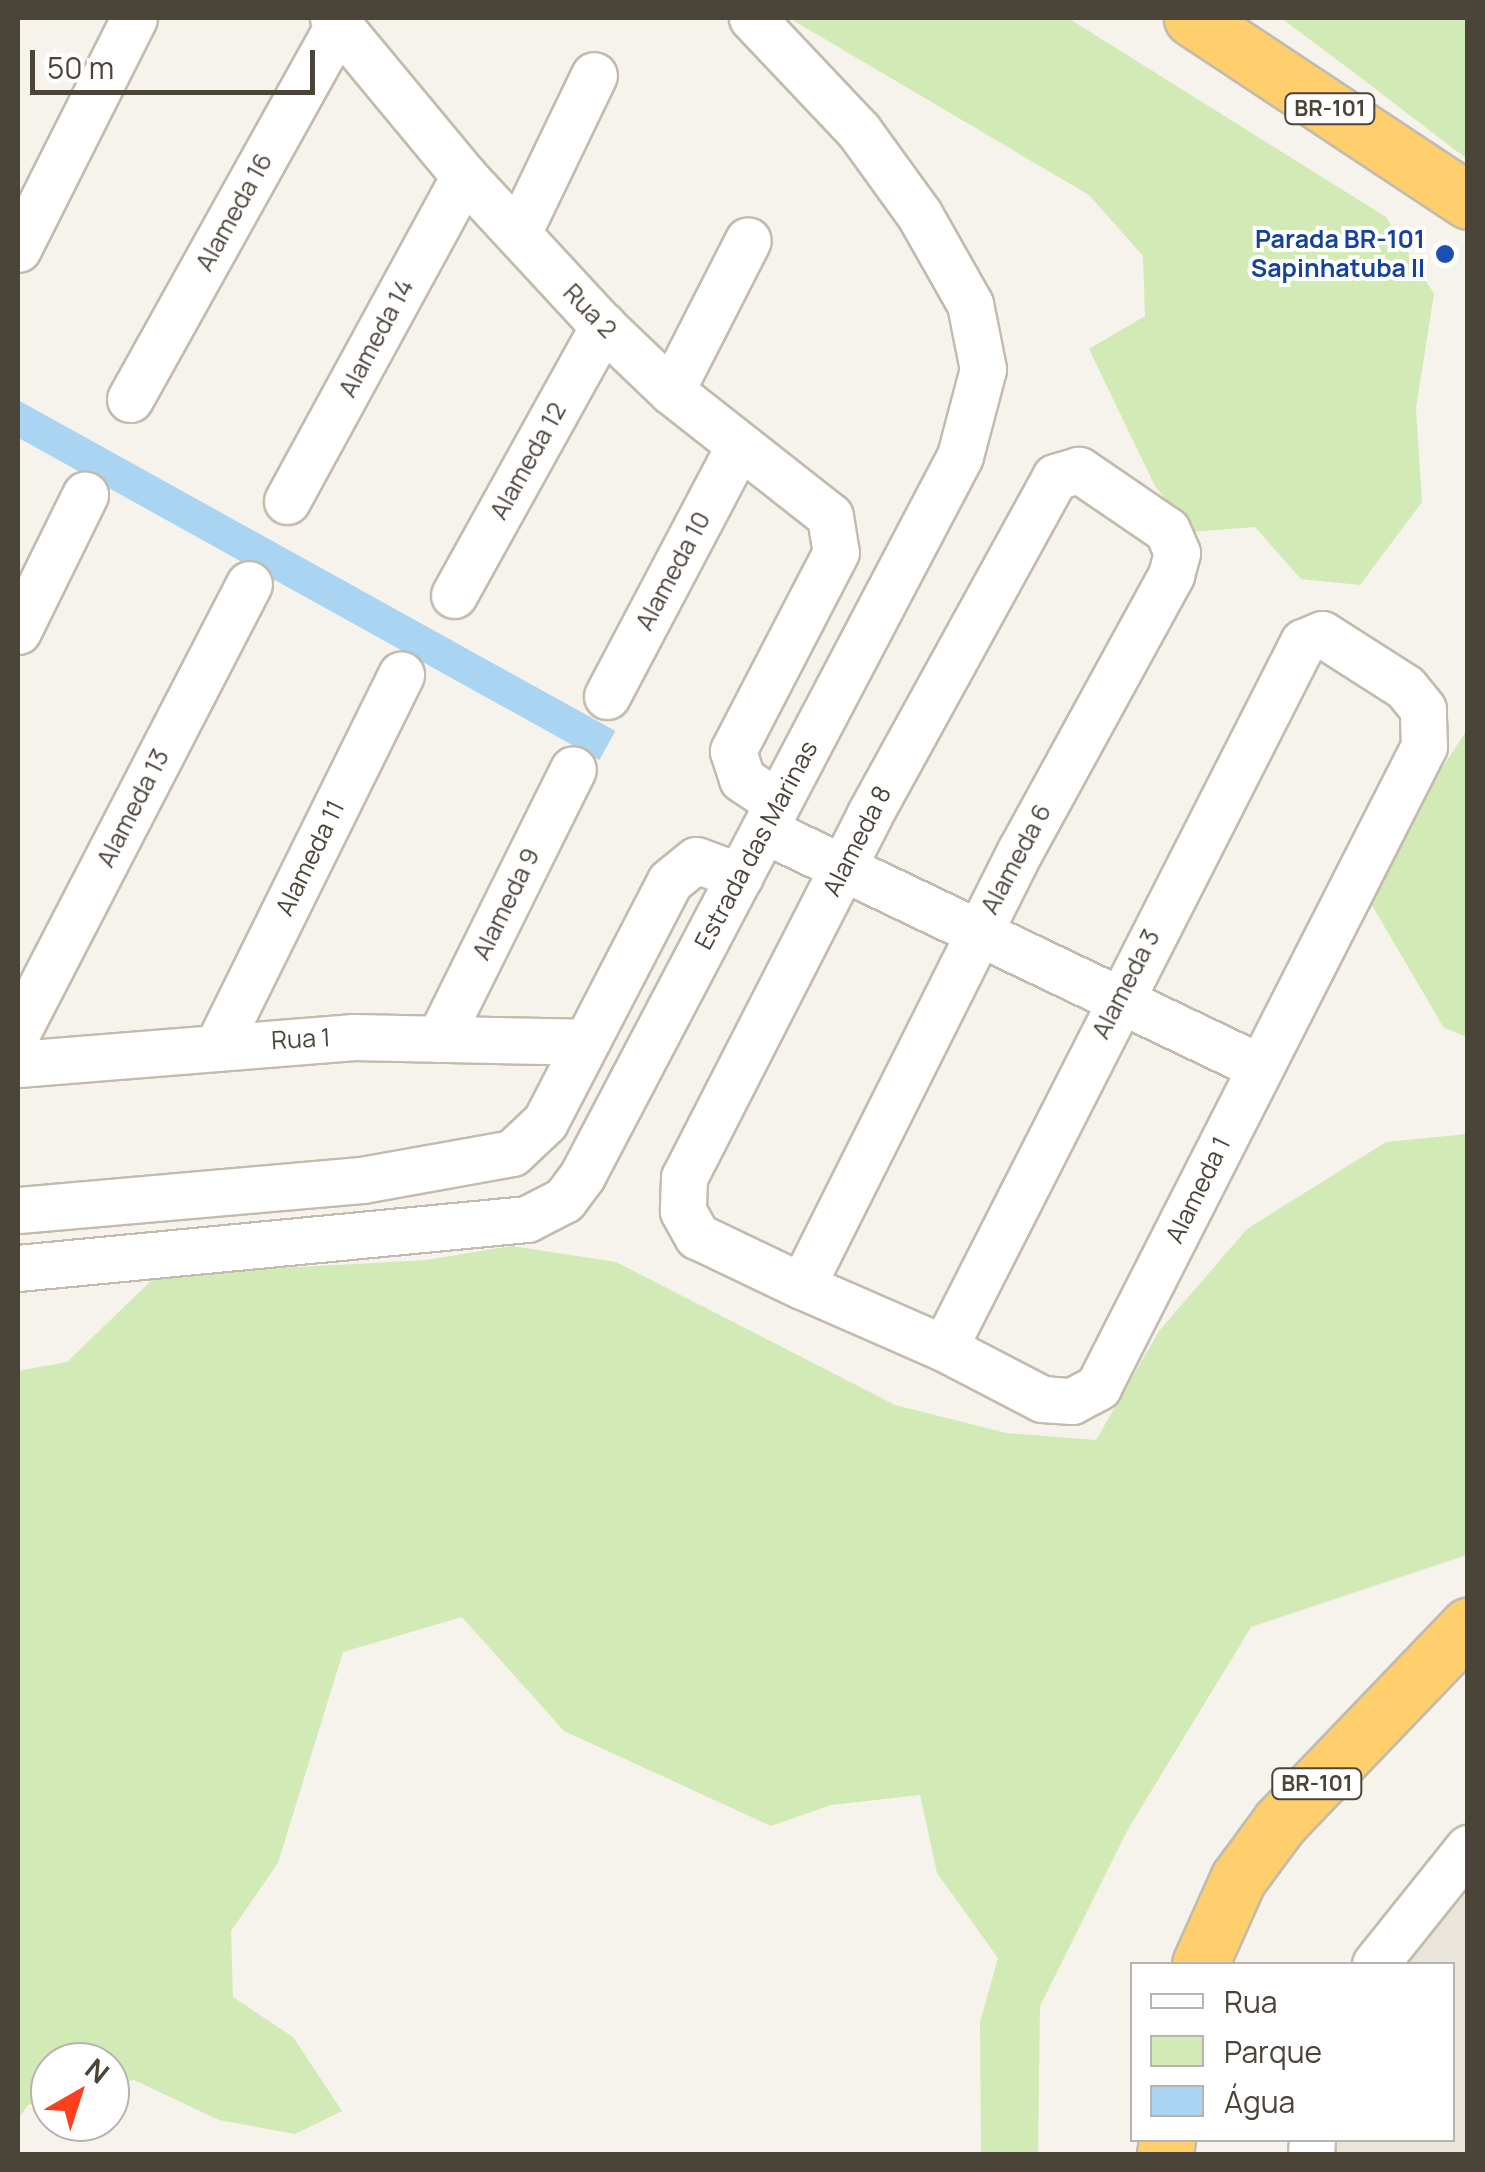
<!DOCTYPE html>
<html>
<head>
<meta charset="utf-8">
<style>
  body { margin:0 }
  #map { position:relative; width:1485px; height:2172px; overflow:hidden; background:#f6f3ec; font-family:Manrope,sans-serif }
  div>[style] { position:absolute }
  [style*='--x'] { left:calc(var(--x)*1px); top:calc(var(--y)*1px); width:calc(var(--w)*1px); rotate:calc(var(--a)*1deg) }
  .residential>* { inset:0; background:#eae5da }
  .green>* { inset:0; background:#d2eab5 }
  .water>* { inset:0; background:#a9d4f2; transform-origin:0 0 }
  .roads { filter:drop-shadow(2px 0 #c2bbae) drop-shadow(-2px 0 #c2bbae) drop-shadow(0 2px #c2bbae) drop-shadow(0 -2px #c2bbae) }
  .minor>* { height:45px; margin:-22.5px; padding:0 22.5px; transform-origin:22.5px; border-radius:22.5px; background:#fff }
  .highway>* { height:55px; margin:-27.5px; padding:0 27.5px; transform-origin:27.5px; border-radius:27.5px; background:#ffcf6e }
  .dots>* { width:28px; height:28px; translate:-50% -50%; box-sizing:border-box; border:5px solid #fff; border-radius:50% }
  span { translate:-50% -50%; white-space:nowrap; text-align:center; line-height:1.15; -webkit-text-stroke:8px #fff; paint-order:stroke }
  .shield-label span { padding:2px 8px; background:#fff; border:2px solid; border-radius:8px; -webkit-text-stroke-width:0 }
  .shield-label { font-size:22px; color:#4b4439; font-weight:700 }
  .street-label { font-size:25px; color:#4b4439 }
  .transit-label { font-size:25px; color:#164399; font-weight:700 }
  .right { translate:-100% -50%; text-align:right }
  .frame { position:absolute; inset:0; border:20px solid #4b4439; pointer-events:none }
  .legend { position:absolute; left:1130px; top:1962px; width:325px; height:180px; box-sizing:border-box; background:#fff; border:2px solid #b7b4b0; margin:0; padding:12px 18px; list-style:none; font-size:30px; color:#4b4439 }
  .legend li { display:flex; align-items:center; gap:20px; height:50px }
  .legend b { width:50px; border:2px solid #b7b4b0 }
  .north { position:absolute; left:30px; top:2042px; width:100px; height:100px; box-sizing:border-box; background:#fff; border:2px solid #b7b4b0; border-radius:50%; rotate:39deg; font-size:28px; font-weight:700; line-height:40px; text-align:center; color:#4b4439 }
  .north::after { content:''; display:block; margin:auto; width:35px; height:45px; background:#fc3f1d; clip-path:polygon(50% 0,100% 100%,50% 72%,0 100%) }
  .scale { position:absolute; left:30px; top:50px; width:285px; height:45px; box-sizing:border-box; border:5px solid #4b4439; border-top:0; padding-left:12px; font-size:30px; line-height:35px; white-space:nowrap; color:#4b4439; -webkit-text-stroke:8px #fff; paint-order:stroke }
</style>
</head>
<body>
<div id="map">
  <div class="residential">
    <i style="clip-path:polygon(1467px 1827px,1467px 2154px,1307px 2154px,1308px 2140px,1452px 2140px,1452px 1964px,1363px 1964px)"></i>
  </div>
  <div class="green">
    <i style="clip-path:polygon(789px 18px,1068px 18px,1386px 217px,1434px 294px,1416px 408px,1422px 502px,1360px 585px,1301px 579px,1255px 527px,1191px 532px,1155px 486px,1089px 349px,1145px 316px,1143px 256px,1089px 195px)"></i>
    <i style="clip-path:polygon(1281px 18px,1467px 18px,1467px 159px,1348px 68px)"></i>
    <i style="clip-path:polygon(1467px 730px,1467px 1037px,1444px 1028px,1370px 902px,1419px 803px)"></i>
    <i style="clip-path:polygon(1467px 1134px,1467px 1555px,1251px 1627px,1127px 1831px,1040px 2006px,1038px 2154px,981px 2154px,980px 2022px,998px 1958px,937px 1873px,920px 1795px,831px 1805px,771px 1826px,564px 1731px,462px 1617px,343px 1652px,278px 1863px,231px 1931px,233px 1997px,293px 2037px,342px 2111px,295px 2134px,219px 2120px,134px 2080px,110px 2085px,110px 2062px,50px 2062px,50px 2100px,28px 2105px,18px 2119px,18px 1371px,67px 1362px,157px 1275px,426px 1260px,512px 1246px,616px 1262px,895px 1405px,1006px 1433px,1096px 1440px,1159px 1331px,1247px 1229px,1386px 1142px)"></i>
  </div>
  <div class="water">
    <i style="left:18px;top:400px;width:683px;height:33px;rotate:29deg"></i>
  </div>
  <div class="roads">
    <div class="minor">
      <i style="--x:333;--y:18;--w:205;--a:50.3"></i>
      <i style="--x:464;--y:176;--w:205;--a:47.2"></i>
      <i style="--x:603;--y:326;--w:94;--a:43.7"></i>
      <i style="--x:671;--y:391;--w:202;--a:38.2"></i>
      <i style="--x:830;--y:516;--w:36;--a:81"></i>
      <i style="--x:836;--y:552;--w:224;--a:117.4"></i>
      <i style="--x:733;--y:751;--w:29;--a:72"></i>
      <i style="--x:742;--y:779;--w:43;--a:33.7"></i>
      <i style="--x:518;--y:233;--w:175;--a:-64.3"></i>
      <i style="--x:18;--y:249;--w:258;--a:-63.3"></i>
      <i style="--x:671;--y:391;--w:169;--a:-63"></i>
      <i style="--x:130;--y:399;--w:428;--a:-60.9"></i>
      <i style="--x:287;--y:501;--w:370;--a:-61.4"></i>
      <i style="--x:454;--y:595;--w:308;--a:-61"></i>
      <i style="--x:18;--y:631;--w:152;--a:-63.8"></i>
      <i style="--x:607;--y:696;--w:283;--a:-62.2"></i>
      <i style="--x:764;--y:830;--w:547;--a:25.54"></i>
      <i style="--x:18;--y:1031;--w:503;--a:-62.67"></i>
      <i style="--x:439;--y:1039;--w:301;--a:-63.6"></i>
      <i style="--x:219;--y:1043;--w:411;--a:-63.7"></i>
      <i style="--x:18;--y:1064;--w:337;--a:-4.6"></i>
      <i style="--x:354;--y:1037;--w:231;--a:1.2"></i>
      <i style="--x:18;--y:1210;--w:345;--a:-5"></i>
      <i style="--x:362;--y:1180;--w:152;--a:-10.2"></i>
      <i style="--x:512;--y:1153;--w:45;--a:-43.2"></i>
      <i style="--x:545;--y:1122;--w:271;--a:-62.6"></i>
      <i style="--x:670;--y:881;--w:33;--a:-39"></i>
      <i style="--x:696;--y:860;--w:47;--a:20"></i>
      <i style="--x:18;--y:1268;--w:511;--a:-5.5"></i>
      <i style="--x:527;--y:1219;--w:42;--a:-27.2"></i>
      <i style="--x:564;--y:1200;--w:30;--a:-53"></i>
      <i style="--x:582;--y:1176;--w:813;--a:-62.3"></i>
      <i style="--x:960;--y:456;--w:90;--a:-75.2"></i>
      <i style="--x:983;--y:369;--w:66;--a:-101.3"></i>
      <i style="--x:970;--y:304;--w:103;--a:-119.5"></i>
      <i style="--x:919;--y:214;--w:102;--a:-125.9"></i>
      <i style="--x:859;--y:131;--w:156;--a:-133.4"></i>
      <i style="--x:802;--y:1286;--w:487;--a:-63.4"></i>
      <i style="--x:1020;--y:851;--w:315;--a:-61.3"></i>
      <i style="--x:1171;--y:575;--w:23;--a:-75"></i>
      <i style="--x:1177;--y:553;--w:25;--a:-113"></i>
      <i style="--x:1167;--y:530;--w:107;--a:-145.7"></i>
      <i style="--x:1079;--y:470;--w:25;--a:164"></i>
      <i style="--x:1055;--y:477;--w:387;--a:118.8"></i>
      <i style="--x:869;--y:816;--w:406;--a:117.1"></i>
      <i style="--x:684;--y:1177;--w:34;--a:92"></i>
      <i style="--x:683;--y:1211;--w:29;--a:61"></i>
      <i style="--x:697;--y:1236;--w:116;--a:25.5"></i>
      <i style="--x:802;--y:1286;--w:155;--a:23.6"></i>
      <i style="--x:944;--y:1348;--w:110;--a:27.5"></i>
      <i style="--x:1042;--y:1399;--w:30;--a:4"></i>
      <i style="--x:1072;--y:1401;--w:30;--a:-28"></i>
      <i style="--x:1098;--y:1387;--w:719;--a:-63.04"></i>
      <i style="--x:1424;--y:746;--w:37;--a:-92"></i>
      <i style="--x:1423;--y:709;--w:28;--a:-129"></i>
      <i style="--x:1405;--y:687;--w:98;--a:-147.4"></i>
      <i style="--x:1322;--y:634;--w:21;--a:157"></i>
      <i style="--x:1303;--y:642;--w:792;--a:116.95"></i>
      <i style="--x:1375;--y:1964;--w:149;--a:-51.3"></i>
      <i style="--x:1311;--y:2154;--w:14;--a:-86"></i>
    </div>
    <div class="highway">
      <i style="--x:1192;--y:18;--w:331;--a:33.5"></i>
      <i style="--x:1200;--y:1964;--w:93;--a:-65.9"></i>
      <i style="--x:1238;--y:1879;--w:71;--a:-53.6"></i>
      <i style="--x:1280;--y:1822;--w:272;--a:-46.2"></i>
      <i style="--x:1165;--y:2154;--w:14;--a:-82"></i>
    </div>
  </div>
  <div class="dots">
    <i style="left:1445px;top:254px;background:#1a4fb4"></i>
  </div>
  <div class="shield-label">
    <span style="left:1330px;top:109px">BR-101</span>
    <span style="left:1317px;top:1784px">BR-101</span>
  </div>
  <div class="street-label">
    <span style="left:234px;top:212px;rotate:-61deg">Alameda 16</span>
    <span style="left:590px;top:311px;rotate:46deg">Rua 2</span>
    <span style="left:376px;top:338px;rotate:-62deg">Alameda 14</span>
    <span style="left:528px;top:461px;rotate:-61deg">Alameda 12</span>
    <span style="left:673px;top:571px;rotate:-62deg">Alameda 10</span>
    <span style="left:133px;top:808px;rotate:-63deg">Alameda 13</span>
    <span style="left:857px;top:841px;rotate:-63deg">Alameda 8</span>
    <span style="left:756px;top:845px;rotate:-62deg">Estrada das Marinas</span>
    <span style="left:310px;top:858px;rotate:-64deg">Alameda 11</span>
    <span style="left:1016px;top:859px;rotate:-62deg">Alameda 6</span>
    <span style="left:506px;top:904px;rotate:-64deg">Alameda 9</span>
    <span style="left:1126px;top:984px;rotate:-63deg">Alameda 3</span>
    <span style="left:301px;top:1039px;rotate:-3deg">Rua 1</span>
    <span style="left:1198px;top:1190px;rotate:-64deg">Alameda 1</span>
  </div>
  <div class="transit-label">
    <span class="right" style="left:1425px;top:254px">Parada BR-101<br>Sapinhatuba II</span>
  </div>
  <div class="frame"></div>
  <ul class="legend">
  <li><b style="height:12px;background:#fff"></b>Rua</li>
  <li><b style="height:28px;background:#d2eab5"></b>Parque</li>
  <li><b style="height:28px;background:#a9d4f2"></b>Água</li>
  </ul>
  <div class="north">N</div>
  <div class="scale">50 m</div>
</div>
</body>
</html>
